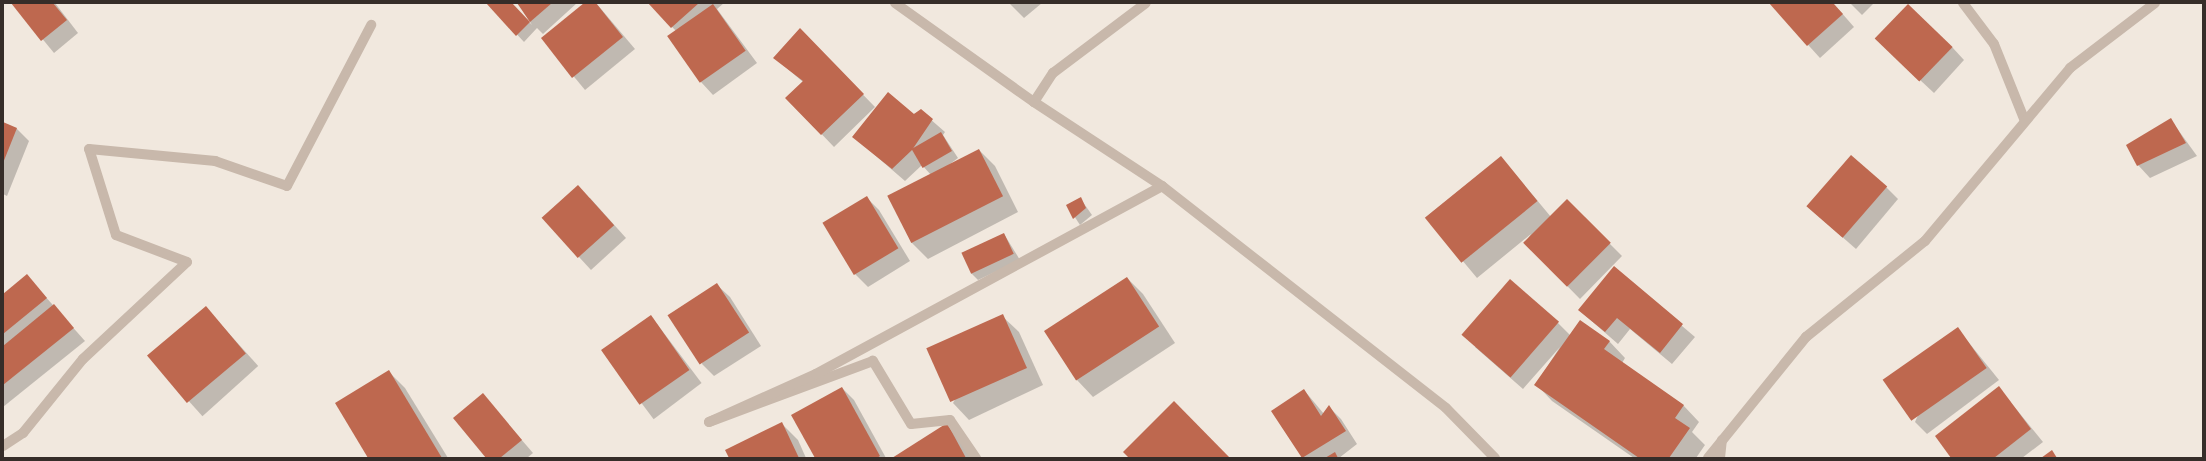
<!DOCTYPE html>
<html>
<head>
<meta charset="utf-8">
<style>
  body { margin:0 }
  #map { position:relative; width:2206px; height:461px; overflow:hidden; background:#f1e8de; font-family:"Exo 2",sans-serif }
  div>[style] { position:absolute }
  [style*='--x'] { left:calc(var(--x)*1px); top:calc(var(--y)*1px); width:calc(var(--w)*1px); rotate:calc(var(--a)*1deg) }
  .shadow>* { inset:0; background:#0003; transform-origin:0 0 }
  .building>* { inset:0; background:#be684f; transform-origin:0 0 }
  .minor>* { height:10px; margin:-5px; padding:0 5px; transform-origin:5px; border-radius:5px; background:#c8b8ab }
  span { translate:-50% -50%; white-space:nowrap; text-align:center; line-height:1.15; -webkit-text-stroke:3px #f9f2ea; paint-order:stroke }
  .frame { position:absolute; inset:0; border:4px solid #362d29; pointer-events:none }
</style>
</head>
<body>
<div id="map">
  <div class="shadow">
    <i style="clip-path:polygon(13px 3px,55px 3px,78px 33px,54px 53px)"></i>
    <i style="clip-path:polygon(488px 3px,511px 3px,532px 25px,518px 3px,577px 3px,543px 34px,537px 28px,524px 42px)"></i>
    <i style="clip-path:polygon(586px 3px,596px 3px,635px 49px,585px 90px,542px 38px)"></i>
    <i style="clip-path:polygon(649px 3px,724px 3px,717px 9px,757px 63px,713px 95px,701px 82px,676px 31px)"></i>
    <i style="clip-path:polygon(1009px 3px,1042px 3px,1024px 18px)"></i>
    <i style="clip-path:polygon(1770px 3px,1833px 3px,1854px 27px,1820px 58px)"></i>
    <i style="clip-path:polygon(1850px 3px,1874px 3px,1862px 15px)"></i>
    <i style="clip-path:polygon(812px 42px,875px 107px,834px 147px,787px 98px,803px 82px,775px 58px)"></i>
    <i style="clip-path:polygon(1952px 47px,1964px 60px,1934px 93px,1889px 51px)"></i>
    <i style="clip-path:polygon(921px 111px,945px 132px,943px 135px,958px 158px,946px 167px,979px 150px,995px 166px,1018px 212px,928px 259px,912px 243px,889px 197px,931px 175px,922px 165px,905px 181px,854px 137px)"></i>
    <i style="clip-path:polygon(2171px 120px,2197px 156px,2150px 178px,2138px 165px)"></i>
    <i style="clip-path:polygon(3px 123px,17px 129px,29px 141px,7px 196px,3px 194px)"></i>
    <i style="clip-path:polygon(1501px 157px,1551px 217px,1567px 201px,1622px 256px,1580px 299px,1525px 243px,1531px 234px,1477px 278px,1426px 217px)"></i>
    <i style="clip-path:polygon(1886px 187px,1898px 199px,1856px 249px,1808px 207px)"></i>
    <i style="clip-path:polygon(590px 198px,626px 238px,591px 270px,543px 218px)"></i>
    <i style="clip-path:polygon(867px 198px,879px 210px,910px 261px,868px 287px,855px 274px)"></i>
    <i style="clip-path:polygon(1080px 198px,1092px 215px,1080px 225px,1067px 205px)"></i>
    <i style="clip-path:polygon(1004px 234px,1020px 260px,978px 280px,971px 273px)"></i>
    <i style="clip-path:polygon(1614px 268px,1695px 337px,1672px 364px,1630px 329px,1618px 344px,1579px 310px)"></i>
    <i style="clip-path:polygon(27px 276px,85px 341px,3px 407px,3px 296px)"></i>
    <i style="clip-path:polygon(1127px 278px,1143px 294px,1175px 343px,1093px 397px,1077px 380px,1046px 331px)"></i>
    <i style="clip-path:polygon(717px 285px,730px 297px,761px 346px,714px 376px,702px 364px)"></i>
    <i style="left:206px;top:308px;width:78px;height:75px;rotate:48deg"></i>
    <i style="left:651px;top:316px;width:84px;height:60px;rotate:53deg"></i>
    <i style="clip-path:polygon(1002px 316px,1019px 332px,1043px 385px,969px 420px,953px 403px)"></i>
    <i style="clip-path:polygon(1558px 323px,1570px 335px,1609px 341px,1625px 358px,1622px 363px,1683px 405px,1699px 422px,1692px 432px,1705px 445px,1696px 458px,1634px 458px,1552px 401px,1536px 384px,1560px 347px,1523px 389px,1475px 347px)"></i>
    <i style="clip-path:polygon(1957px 328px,1999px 380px,1927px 434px,1915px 422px)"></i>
    <i style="clip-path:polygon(388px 371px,405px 388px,448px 458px,369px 458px)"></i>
    <i style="clip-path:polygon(842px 388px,854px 400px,886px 458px,816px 458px)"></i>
    <i style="clip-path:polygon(1999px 388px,2043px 442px,2022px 458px,1952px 458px)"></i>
    <i style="clip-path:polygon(1304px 390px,1324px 414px,1329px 407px,1341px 419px,1357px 444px,1339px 458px,1303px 458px,1272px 411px)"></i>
    <i style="clip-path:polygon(483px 395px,533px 453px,527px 458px,488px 458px)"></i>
    <i style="clip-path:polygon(781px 423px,798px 440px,806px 458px,730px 458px)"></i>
    <i style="clip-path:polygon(947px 424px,973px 458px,894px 458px)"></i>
  </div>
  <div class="building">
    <i style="clip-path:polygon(11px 3px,53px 3px,67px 20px,41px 41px)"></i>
    <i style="clip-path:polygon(486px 3px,512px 3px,530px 22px,516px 36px)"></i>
    <i style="clip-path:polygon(517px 3px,552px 3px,530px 22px)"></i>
    <i style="clip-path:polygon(584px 3px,596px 3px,623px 37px,572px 78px,541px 38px)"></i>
    <i style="clip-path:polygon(648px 3px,699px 3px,671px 28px)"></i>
    <i style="clip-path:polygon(1769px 3px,1833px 3px,1843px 14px,1807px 46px)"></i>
    <i style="left:713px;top:4px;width:57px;height:56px;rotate:55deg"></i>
    <i style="left:1908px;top:4px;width:62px;height:48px;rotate:44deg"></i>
    <i style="clip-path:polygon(800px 28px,864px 94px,821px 135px,785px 98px,803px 81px,773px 58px)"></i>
    <i style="clip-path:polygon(888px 92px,914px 114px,921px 109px,933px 119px,912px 150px,892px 169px,852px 137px)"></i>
    <i style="clip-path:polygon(2171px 118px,2186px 143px,2137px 166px,2126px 145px)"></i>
    <i style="clip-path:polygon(3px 122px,17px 128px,3px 163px)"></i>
    <i style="left:941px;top:132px;width:22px;height:34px;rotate:60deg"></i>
    <i style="left:979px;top:149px;width:53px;height:103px;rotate:63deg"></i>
    <i style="left:1851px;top:155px;width:48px;height:68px;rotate:41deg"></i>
    <i style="left:1501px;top:156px;width:58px;height:98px;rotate:51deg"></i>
    <i style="left:578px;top:185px;width:54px;height:49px;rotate:48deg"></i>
    <i style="left:867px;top:196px;width:61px;height:52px;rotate:59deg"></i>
    <i style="clip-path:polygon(1081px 197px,1086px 208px,1073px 219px,1066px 205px)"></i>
    <i style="left:1567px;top:199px;width:62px;height:62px;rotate:45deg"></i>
    <i style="left:1004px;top:233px;width:23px;height:47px;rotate:65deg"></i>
    <i style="clip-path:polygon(1614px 266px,1683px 324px,1660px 353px,1617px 318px,1605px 332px,1578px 310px)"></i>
    <i style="clip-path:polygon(27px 274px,47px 298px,3px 334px,3px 294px)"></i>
    <i style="left:1127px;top:277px;width:59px;height:99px;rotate:57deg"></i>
    <i style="left:1510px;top:279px;width:65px;height:74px;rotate:41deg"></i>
    <i style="left:717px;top:283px;width:59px;height:59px;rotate:57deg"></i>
    <i style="clip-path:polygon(54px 304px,74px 328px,3px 385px,3px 346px)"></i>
    <i style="left:206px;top:306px;width:62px;height:77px;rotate:50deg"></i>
    <i style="left:1003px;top:314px;width:59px;height:84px;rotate:66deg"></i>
    <i style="left:651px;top:315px;width:67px;height:61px;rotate:55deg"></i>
    <i style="clip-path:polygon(1580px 320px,1610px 341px,1604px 349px,1684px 405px,1675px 418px,1690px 428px,1669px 458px,1639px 458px,1534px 385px)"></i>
    <i style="left:1958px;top:327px;width:50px;height:92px;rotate:55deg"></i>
    <i style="clip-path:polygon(389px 370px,442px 458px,368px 458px,335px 403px)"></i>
    <i style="clip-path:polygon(1999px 386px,2031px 429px,1994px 458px,1951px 458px,1935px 436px)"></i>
    <i style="clip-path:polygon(842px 387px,880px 456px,877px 458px,815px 458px,791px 415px)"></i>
    <i style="clip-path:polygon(1304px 389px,1321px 416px,1329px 405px,1346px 431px,1302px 458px,1271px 411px)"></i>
    <i style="clip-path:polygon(483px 393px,522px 440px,500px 458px,486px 458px,453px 418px)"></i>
    <i style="clip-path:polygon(1174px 401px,1230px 458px,1129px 458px,1123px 452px)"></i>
    <i style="clip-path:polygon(782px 422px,799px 458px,729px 458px,725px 450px)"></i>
    <i style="clip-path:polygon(947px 423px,966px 458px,892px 458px)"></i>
    <i style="clip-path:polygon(2052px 450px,2057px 458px,2041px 458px)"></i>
    <i style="clip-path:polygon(1335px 452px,1338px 458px,1325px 458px)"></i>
  </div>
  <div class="minor">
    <i style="--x:895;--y:3;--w:171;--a:35.5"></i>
    <i style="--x:1034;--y:102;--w:153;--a:33.3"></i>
    <i style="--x:1162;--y:186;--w:360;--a:38"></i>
    <i style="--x:1446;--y:408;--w:70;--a:45.6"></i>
    <i style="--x:1963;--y:3;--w:51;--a:52.9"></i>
    <i style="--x:1994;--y:44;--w:83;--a:68.1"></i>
    <i style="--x:1034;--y:102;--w:35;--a:-57"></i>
    <i style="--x:1053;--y:73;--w:116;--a:-37"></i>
    <i style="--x:3;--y:446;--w:24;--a:-33"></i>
    <i style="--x:23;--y:433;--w:95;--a:-51"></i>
    <i style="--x:83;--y:359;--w:142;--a:-43"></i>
    <i style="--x:187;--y:262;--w:76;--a:-159.2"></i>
    <i style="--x:116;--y:235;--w:90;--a:-107.4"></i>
    <i style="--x:89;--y:149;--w:127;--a:5.4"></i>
    <i style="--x:215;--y:161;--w:76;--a:19.1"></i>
    <i style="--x:287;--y:186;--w:182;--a:-62.4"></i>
    <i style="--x:976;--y:458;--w:46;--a:-124.4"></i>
    <i style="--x:950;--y:420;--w:39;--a:174"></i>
    <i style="--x:911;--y:424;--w:74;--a:-121.1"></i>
    <i style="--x:873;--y:361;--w:175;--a:159.6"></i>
    <i style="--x:709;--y:422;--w:117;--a:-24.2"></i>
    <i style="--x:816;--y:374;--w:394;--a:-28.5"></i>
    <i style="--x:1708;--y:458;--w:156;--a:-51"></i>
    <i style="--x:1806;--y:337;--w:153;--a:-38.9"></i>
    <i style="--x:1925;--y:241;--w:226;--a:-50"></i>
    <i style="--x:2070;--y:68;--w:107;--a:-37.4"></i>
    <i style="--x:1720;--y:458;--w:18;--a:-84"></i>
  </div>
  <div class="frame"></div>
</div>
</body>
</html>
